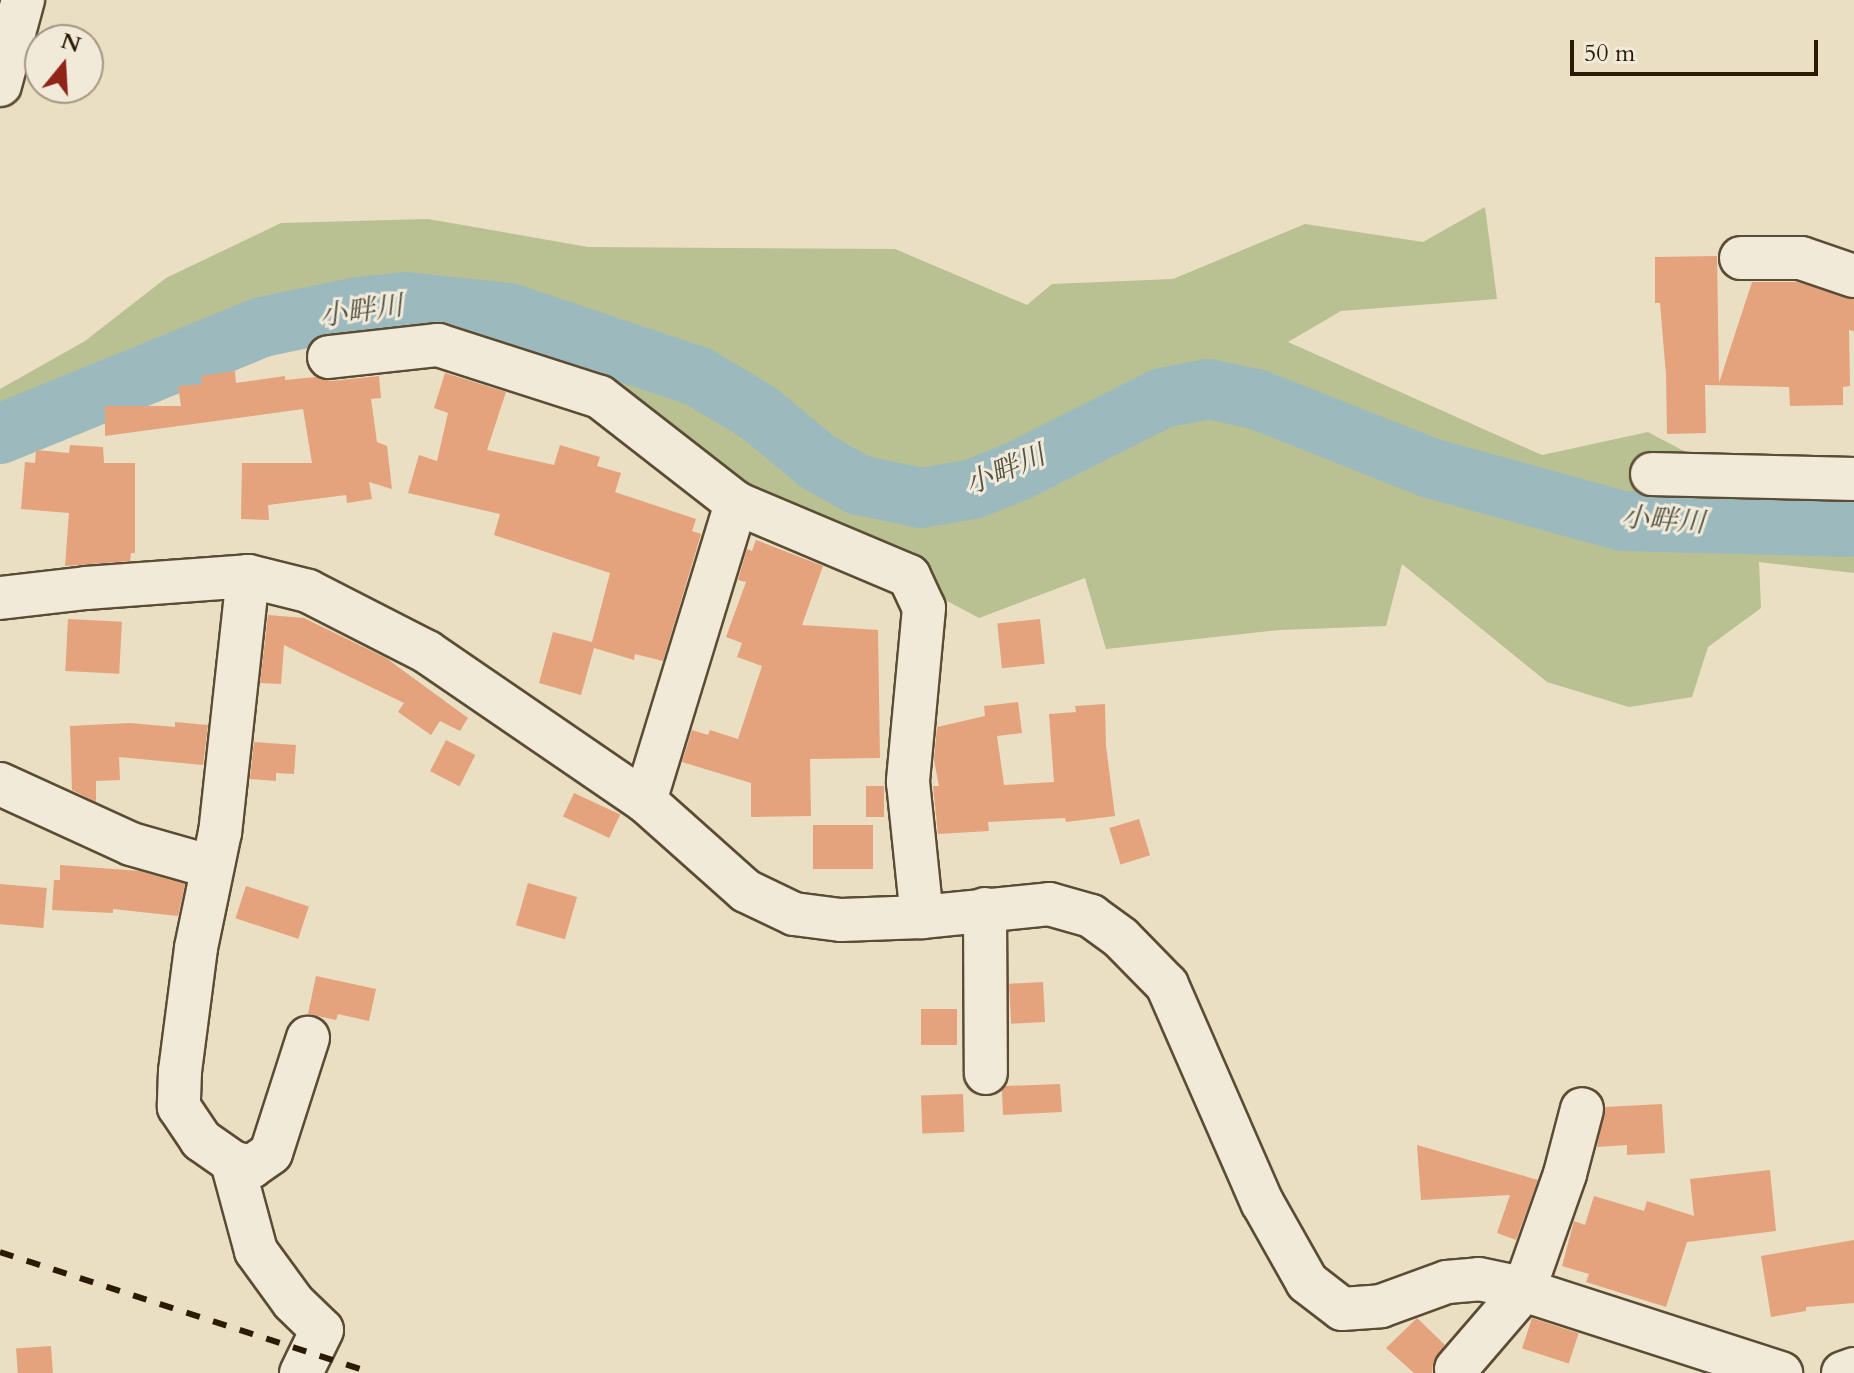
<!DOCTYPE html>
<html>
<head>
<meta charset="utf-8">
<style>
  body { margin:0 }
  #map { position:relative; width:1854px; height:1373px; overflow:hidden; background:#eadec3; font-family:Cardo,"Noto Serif JP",serif }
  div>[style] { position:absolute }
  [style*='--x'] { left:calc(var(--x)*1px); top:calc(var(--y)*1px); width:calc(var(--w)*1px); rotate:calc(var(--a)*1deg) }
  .green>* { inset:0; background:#b9c192 }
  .river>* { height:60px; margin:-30px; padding:0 30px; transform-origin:30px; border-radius:30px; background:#9cb9be }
  .building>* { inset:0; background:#e4a37d; transform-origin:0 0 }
  .roads { filter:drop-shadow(2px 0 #5b4c34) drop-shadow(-2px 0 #5b4c34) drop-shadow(0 2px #5b4c34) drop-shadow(0 -2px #5b4c34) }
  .minor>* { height:42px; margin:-21px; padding:0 21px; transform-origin:21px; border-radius:21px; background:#f1ead8 }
  .rail>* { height:6px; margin-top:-3px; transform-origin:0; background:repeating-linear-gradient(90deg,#2b1b05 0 14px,transparent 0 28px) }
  span { translate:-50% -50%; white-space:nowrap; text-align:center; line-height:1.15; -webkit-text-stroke:6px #f1ead8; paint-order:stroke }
  .water-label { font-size:28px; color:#535246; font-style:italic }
  .north { position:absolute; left:24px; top:24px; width:80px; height:80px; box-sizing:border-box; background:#f1ead8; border:2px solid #a29784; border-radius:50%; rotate:18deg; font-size:22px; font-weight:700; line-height:32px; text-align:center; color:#2b1b05 }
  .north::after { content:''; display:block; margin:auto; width:28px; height:36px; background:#8f2418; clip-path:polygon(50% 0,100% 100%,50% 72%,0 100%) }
  .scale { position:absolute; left:1570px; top:40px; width:248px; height:36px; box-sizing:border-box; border:4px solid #2b1b05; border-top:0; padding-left:10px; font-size:24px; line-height:28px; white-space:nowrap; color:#2b1b05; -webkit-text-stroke:6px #f1ead8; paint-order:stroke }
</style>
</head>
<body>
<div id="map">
  <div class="green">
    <i style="clip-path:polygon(1485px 207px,1497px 299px,1341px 311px,1288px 342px,1542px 455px,1648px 432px,1780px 502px,1854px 506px,1854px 573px,1759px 562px,1761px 608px,1708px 647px,1692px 697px,1629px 707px,1547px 682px,1402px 564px,1386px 626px,1280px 630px,1106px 649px,1085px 578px,979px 618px,743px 492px,611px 376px,428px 323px,298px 337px,148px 360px,17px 413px,0 417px,0 389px,85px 341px,166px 278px,281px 223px,428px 219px,588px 247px,895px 249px,1027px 305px,1052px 284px,1173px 279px,1305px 224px,1423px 242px)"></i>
  </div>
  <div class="river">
    <i style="--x:0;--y:434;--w:283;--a:-22.2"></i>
    <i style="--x:262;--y:327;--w:99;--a:-11.7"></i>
    <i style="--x:359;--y:307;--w:47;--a:-6.1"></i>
    <i style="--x:406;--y:302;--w:104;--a:6.1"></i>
    <i style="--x:509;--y:313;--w:200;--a:18.6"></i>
    <i style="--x:699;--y:377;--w:70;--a:31"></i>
    <i style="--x:759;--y:413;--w:77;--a:39.7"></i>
    <i style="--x:818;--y:462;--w:47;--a:29.3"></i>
    <i style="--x:859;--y:485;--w:63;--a:11.8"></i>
    <i style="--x:921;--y:498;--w:53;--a:-9.8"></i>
    <i style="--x:973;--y:489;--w:48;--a:-21.8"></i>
    <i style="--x:1018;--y:471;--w:161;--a:-26.9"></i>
    <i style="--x:1162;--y:398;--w:47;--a:-11.1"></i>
    <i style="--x:1208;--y:389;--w:49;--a:11.8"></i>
    <i style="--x:1256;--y:399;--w:187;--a:21.6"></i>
    <i style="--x:1430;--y:468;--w:200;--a:15.4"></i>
    <i style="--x:1623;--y:521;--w:231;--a:1.5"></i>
  </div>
  <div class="building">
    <i style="clip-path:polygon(1717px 256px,1719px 383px,1752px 282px,1797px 282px,1854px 299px,1854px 331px,1849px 330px,1850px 386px,1843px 387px,1843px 405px,1790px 406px,1789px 387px,1705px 385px,1706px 433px,1667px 434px,1666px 375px,1660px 303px,1655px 303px,1655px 257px)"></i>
    <i style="clip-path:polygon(235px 371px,236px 383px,285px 376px,285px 380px,316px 377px,332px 381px,379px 376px,381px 398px,371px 399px,377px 442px,387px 446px,392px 489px,369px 482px,372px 499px,347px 503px,346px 495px,268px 505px,269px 520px,241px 519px,242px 463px,312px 463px,303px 409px,105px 436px,105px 406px,181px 406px,178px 386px,202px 384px,201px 376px)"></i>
    <i style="clip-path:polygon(445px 373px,506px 392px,487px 450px,554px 465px,560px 445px,600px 457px,597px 466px,621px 473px,615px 492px,696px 519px,692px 531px,701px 534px,663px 661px,635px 654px,634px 660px,594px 648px,581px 695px,539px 683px,553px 632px,592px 642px,610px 573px,494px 535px,500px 514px,408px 493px,419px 455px,437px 461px,448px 413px,434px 408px)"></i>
    <i style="clip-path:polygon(70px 445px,103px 447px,104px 463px,135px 463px,135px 553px,131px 553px,130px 561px,65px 566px,69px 513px,21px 509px,25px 462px,35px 463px,36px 450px,69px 453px)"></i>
    <i style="clip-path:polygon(756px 540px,823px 566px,802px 625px,878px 630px,880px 758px,810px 759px,811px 816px,751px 817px,751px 783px,682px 762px,692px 730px,708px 735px,710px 730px,738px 739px,762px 666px,737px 657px,742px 643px,726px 637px,746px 582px,738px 580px,747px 549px,752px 551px)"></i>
    <i style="clip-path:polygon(268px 615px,304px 618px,386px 658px,468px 718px,460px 731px,440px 721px,431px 735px,398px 712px,404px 703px,284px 645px,281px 684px,260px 683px)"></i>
    <i style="left:68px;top:619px;width:54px;height:52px;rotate:3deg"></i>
    <i style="left:1040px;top:619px;width:45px;height:43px;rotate:84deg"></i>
    <i style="clip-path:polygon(1018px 702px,1022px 733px,997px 736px,1004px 785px,1054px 782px,1049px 714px,1076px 712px,1075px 706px,1105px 704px,1106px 746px,1115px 816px,1066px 822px,1065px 818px,988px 822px,989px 831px,938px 834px,933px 786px,939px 786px,934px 760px,937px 727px,985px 716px,984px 706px)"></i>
    <i style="clip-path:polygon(175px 722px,208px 725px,203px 765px,119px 757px,120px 780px,96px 781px,96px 802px,72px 790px,70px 726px,130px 723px,175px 727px)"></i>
    <i style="left:446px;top:740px;width:33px;height:35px;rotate:27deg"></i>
    <i style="clip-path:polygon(254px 742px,296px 745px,294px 774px,276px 773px,276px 781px,250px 779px)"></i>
    <i style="left:866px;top:786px;width:18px;height:31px"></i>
    <i style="left:574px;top:793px;width:51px;height:26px;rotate:25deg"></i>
    <i style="left:1139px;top:819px;width:38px;height:31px;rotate:73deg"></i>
    <i style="left:873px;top:825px;width:44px;height:60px;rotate:90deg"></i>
    <i style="clip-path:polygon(60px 865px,140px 871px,185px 884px,178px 916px,113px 909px,113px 913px,52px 910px,54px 880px,60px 880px)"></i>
    <i style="left:528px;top:883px;width:51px;height:44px;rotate:16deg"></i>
    <i style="left:0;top:884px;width:47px;height:40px;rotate:5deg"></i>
    <i style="left:246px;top:886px;width:66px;height:34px;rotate:18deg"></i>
    <i style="clip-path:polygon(316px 976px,376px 989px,369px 1021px,338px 1014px,336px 1020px,308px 1014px)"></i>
    <i style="left:1043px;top:982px;width:40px;height:34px;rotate:87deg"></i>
    <i style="left:921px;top:1009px;width:36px;height:36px"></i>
    <i style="clip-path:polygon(1060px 1084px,1062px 1112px,1003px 1115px,1002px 1090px,1006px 1086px)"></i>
    <i style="left:963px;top:1094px;width:38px;height:42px;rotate:88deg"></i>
    <i style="clip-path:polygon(1662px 1104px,1665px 1153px,1627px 1155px,1627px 1145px,1597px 1147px,1605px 1107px)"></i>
    <i style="clip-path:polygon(1417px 1145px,1538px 1180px,1516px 1240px,1497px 1233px,1510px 1195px,1421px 1200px)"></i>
    <i style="clip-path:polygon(1770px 1170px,1776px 1231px,1687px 1242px,1666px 1307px,1586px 1282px,1589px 1274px,1562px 1266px,1574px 1221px,1585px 1225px,1594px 1196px,1644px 1211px,1647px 1201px,1694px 1216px,1690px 1179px)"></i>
    <i style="clip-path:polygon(1854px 1240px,1854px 1303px,1806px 1307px,1806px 1311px,1771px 1317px,1761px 1256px)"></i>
    <i style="clip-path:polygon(1417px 1318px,1445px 1345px,1433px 1364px,1432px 1373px,1414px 1373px,1386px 1348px)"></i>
    <i style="left:1532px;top:1318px;width:49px;height:32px;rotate:18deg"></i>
    <i style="left:51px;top:1346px;width:27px;height:35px;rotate:86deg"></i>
  </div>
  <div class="roads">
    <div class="minor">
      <i style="--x:0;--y:85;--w:88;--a:-74.9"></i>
      <i style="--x:1741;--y:258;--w:60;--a:0"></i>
      <i style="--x:1801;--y:258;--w:56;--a:18.8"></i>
      <i style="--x:329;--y:357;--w:110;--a:-6.3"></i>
      <i style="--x:438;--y:345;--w:170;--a:17.8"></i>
      <i style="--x:600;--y:397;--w:172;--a:37.9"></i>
      <i style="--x:736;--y:503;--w:188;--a:22.9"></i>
      <i style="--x:909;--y:576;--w:35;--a:65"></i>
      <i style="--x:924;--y:608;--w:175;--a:95.3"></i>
      <i style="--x:908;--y:782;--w:136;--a:84.1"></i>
      <i style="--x:1652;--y:474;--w:202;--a:1.4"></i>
      <i style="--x:248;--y:576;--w:258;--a:96.2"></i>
      <i style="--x:220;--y:832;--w:118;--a:101.7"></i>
      <i style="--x:196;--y:948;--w:124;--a:97.4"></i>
      <i style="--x:180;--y:1071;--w:36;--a:92"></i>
      <i style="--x:179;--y:1107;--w:40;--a:56"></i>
      <i style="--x:201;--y:1140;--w:38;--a:35"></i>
      <i style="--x:232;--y:1162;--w:20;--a:15"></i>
      <i style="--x:251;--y:1167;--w:24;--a:-35"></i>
      <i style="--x:271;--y:1153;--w:121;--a:-72.2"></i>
      <i style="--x:0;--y:598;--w:87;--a:-6.6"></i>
      <i style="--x:86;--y:588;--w:162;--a:-4.2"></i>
      <i style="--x:248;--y:576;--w:62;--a:14"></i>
      <i style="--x:308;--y:591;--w:134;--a:27.1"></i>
      <i style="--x:427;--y:652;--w:264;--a:34.4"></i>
      <i style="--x:645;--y:801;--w:135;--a:41.7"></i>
      <i style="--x:746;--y:891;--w:53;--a:25.6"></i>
      <i style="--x:794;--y:914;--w:47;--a:7.3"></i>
      <i style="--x:841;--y:920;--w:81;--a:-2.1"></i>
      <i style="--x:922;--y:917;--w:128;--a:-5.8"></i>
      <i style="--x:1049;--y:904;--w:44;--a:15.9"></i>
      <i style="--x:1091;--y:916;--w:37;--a:36"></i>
      <i style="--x:1121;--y:938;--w:66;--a:45.6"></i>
      <i style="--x:1167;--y:985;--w:237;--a:66.4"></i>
      <i style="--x:1262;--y:1202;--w:92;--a:60.6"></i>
      <i style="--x:1307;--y:1282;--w:44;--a:37.6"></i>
      <i style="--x:1342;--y:1309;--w:39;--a:-4"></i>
      <i style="--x:1381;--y:1306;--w:70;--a:-20"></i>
      <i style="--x:1447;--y:1282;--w:32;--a:-5"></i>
      <i style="--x:1479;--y:1279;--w:33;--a:12"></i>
      <i style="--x:1511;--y:1286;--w:284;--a:17.9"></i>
      <i style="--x:0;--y:784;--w:144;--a:24.6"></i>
      <i style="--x:131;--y:844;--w:84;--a:15.9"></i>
      <i style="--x:645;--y:801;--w:312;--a:-73"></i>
      <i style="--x:985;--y:909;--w:164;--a:89.7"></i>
      <i style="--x:232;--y:1162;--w:92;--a:74.9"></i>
      <i style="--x:256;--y:1251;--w:63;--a:54"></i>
      <i style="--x:293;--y:1302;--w:40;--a:44"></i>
      <i style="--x:322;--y:1330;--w:48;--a:116"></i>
      <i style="--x:1456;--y:1369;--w:104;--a:-49.3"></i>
      <i style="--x:1524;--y:1290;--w:123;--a:-70.5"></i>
      <i style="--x:1565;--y:1174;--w:67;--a:-75.3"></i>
      <i style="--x:1843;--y:1373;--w:12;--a:-20"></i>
    </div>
  </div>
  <div class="rail">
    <i style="--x:0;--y:1252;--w:392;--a:18"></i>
  </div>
  <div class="water-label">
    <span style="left:361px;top:311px;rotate:-8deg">小畔川</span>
    <span style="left:1005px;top:470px;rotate:-23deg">小畔川</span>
    <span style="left:1663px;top:520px;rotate:4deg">小畔川</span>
  </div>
  <div class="north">N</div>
  <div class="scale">50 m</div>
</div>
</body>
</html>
